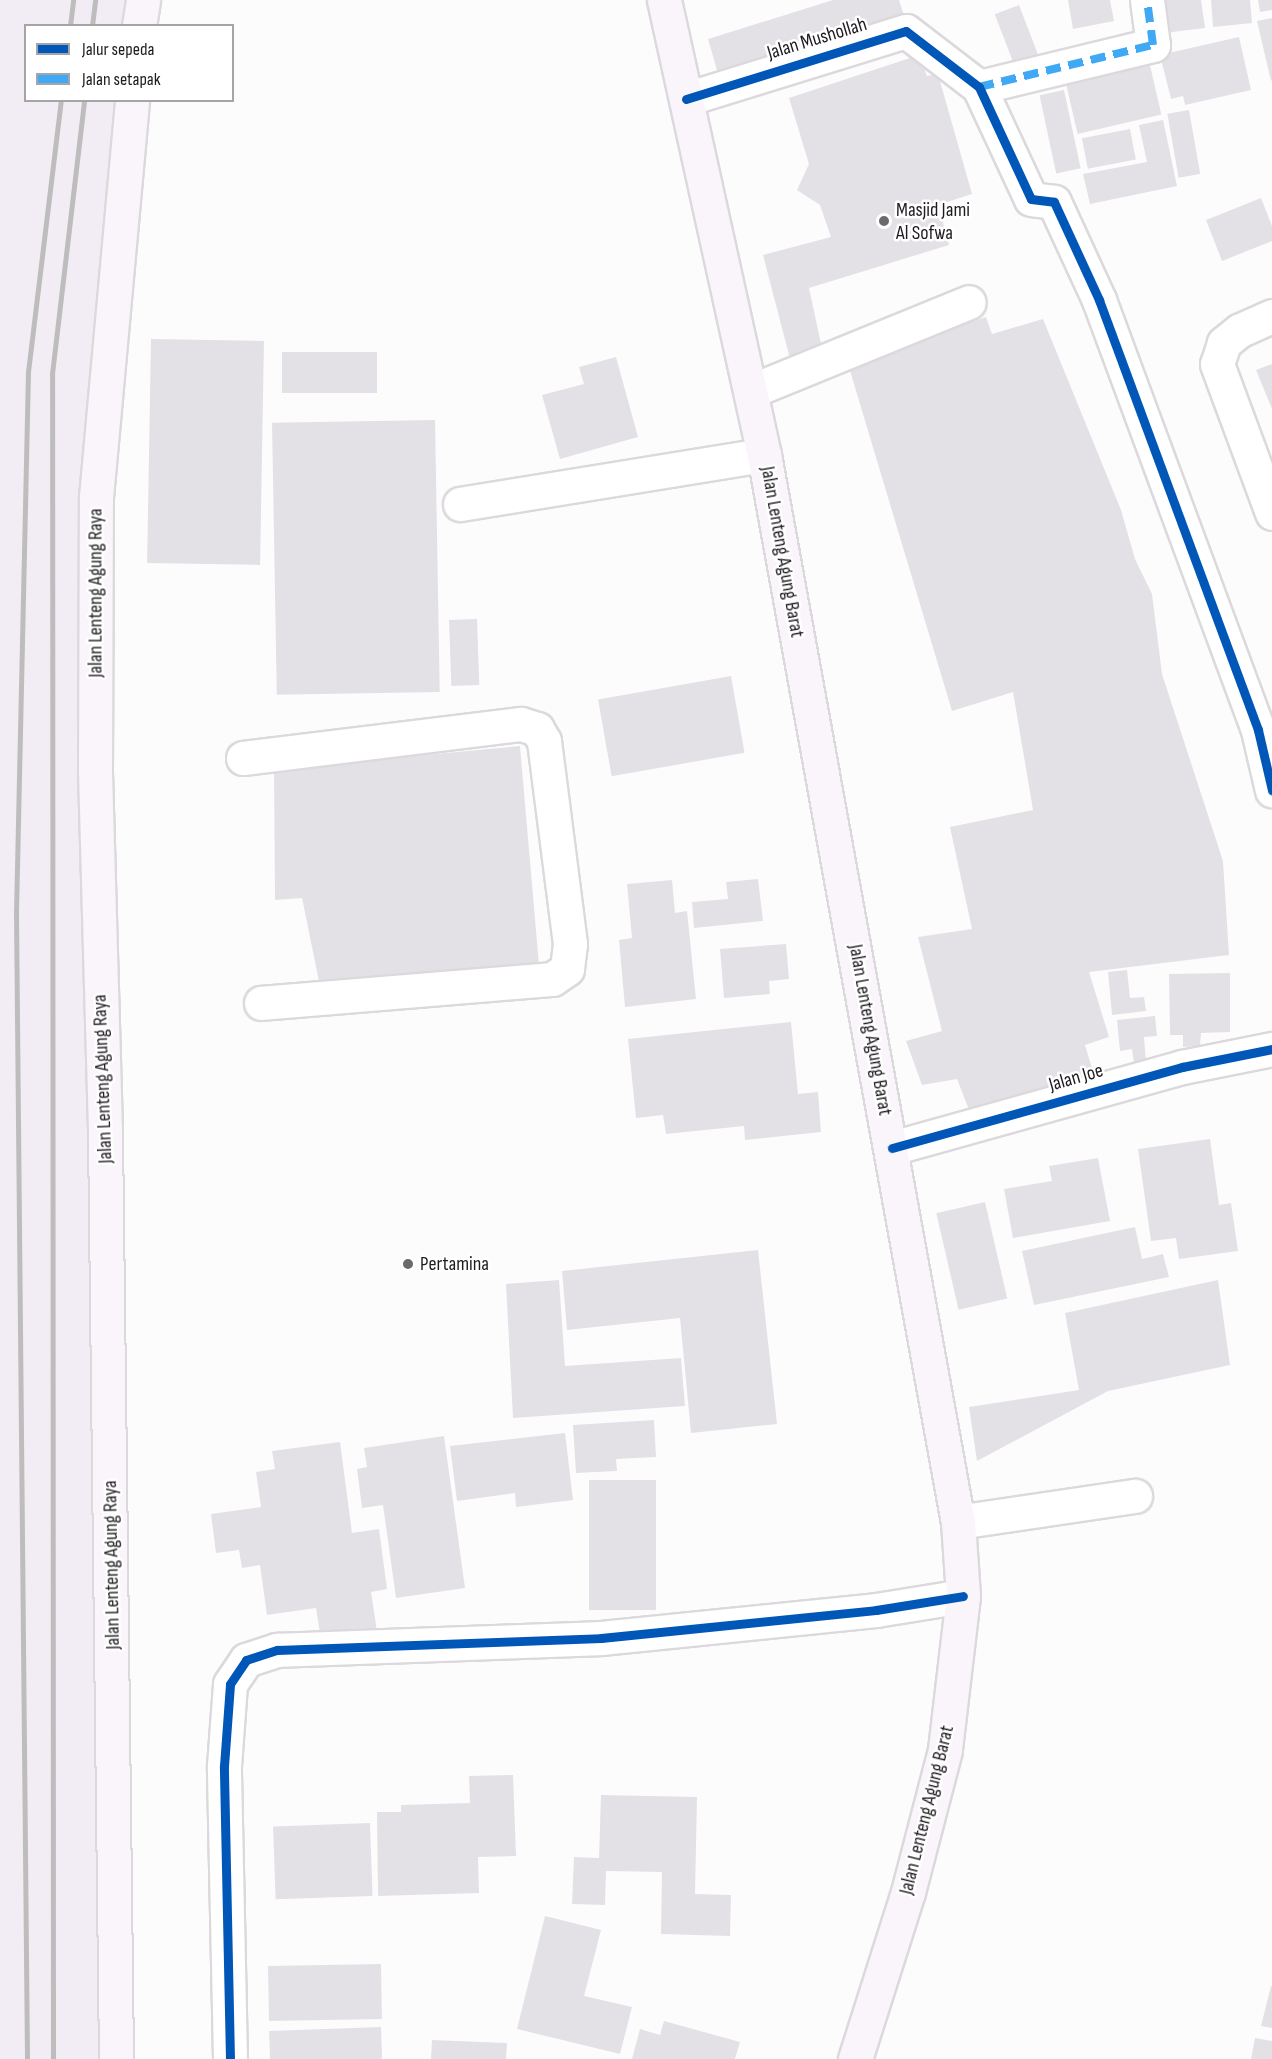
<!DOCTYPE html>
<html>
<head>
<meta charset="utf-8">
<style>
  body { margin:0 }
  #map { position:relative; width:1272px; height:2059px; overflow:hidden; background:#fdfcfd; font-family:"Sofia Sans Condensed",sans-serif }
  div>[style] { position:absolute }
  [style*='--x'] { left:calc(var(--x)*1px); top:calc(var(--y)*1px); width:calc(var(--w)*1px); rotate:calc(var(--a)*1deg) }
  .built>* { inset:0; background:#f2edf5 }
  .building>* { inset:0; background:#e3e1e5; transform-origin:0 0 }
  .roads { filter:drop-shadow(2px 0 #dcd9dd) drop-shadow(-2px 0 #dcd9dd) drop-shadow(0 2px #dcd9dd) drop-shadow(0 -2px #dcd9dd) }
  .minor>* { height:33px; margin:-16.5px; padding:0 16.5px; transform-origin:16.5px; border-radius:16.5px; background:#fff }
  .major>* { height:33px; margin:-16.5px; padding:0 16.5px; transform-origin:16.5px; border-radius:16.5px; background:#f9f5fa }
  .rail>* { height:4.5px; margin:-2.25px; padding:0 2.25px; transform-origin:2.25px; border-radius:2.25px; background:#bebdbe }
  .quiet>* { height:8px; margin-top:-4px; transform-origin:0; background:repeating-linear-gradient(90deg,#3fa9f5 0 15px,transparent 0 23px) }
  .cycleway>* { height:9px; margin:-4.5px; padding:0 4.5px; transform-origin:4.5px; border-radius:4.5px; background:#0057b8 }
  .dots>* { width:16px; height:16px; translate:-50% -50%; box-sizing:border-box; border:3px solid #fff; border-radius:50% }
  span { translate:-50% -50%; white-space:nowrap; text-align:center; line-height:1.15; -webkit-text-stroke:5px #fff; paint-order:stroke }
  .street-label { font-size:20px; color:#1f1b21 }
  .poi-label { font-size:20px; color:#1f1b21 }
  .left { translate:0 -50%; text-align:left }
  .legend { position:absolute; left:24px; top:24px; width:210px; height:78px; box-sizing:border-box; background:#fff; border:2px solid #a5a4a6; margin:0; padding:8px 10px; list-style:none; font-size:18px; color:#1f1b21 }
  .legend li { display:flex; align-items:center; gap:12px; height:30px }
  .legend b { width:30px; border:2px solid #a5a4a6 }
</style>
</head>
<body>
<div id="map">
  <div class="built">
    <i style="clip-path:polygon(0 0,151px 0,147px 25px,26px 26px,26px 100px,137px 101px,100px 357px,109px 2059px,0 2059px)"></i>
  </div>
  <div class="building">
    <i style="clip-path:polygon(833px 0,899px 0,907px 25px,721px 84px,708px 39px)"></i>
    <i style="clip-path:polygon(1068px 0,1110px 0,1114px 21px,1073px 29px)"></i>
    <i style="clip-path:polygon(1160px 0,1201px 0,1205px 28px,1164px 33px)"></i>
    <i style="clip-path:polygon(1211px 0,1250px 0,1252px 23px,1213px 27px)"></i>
    <i style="clip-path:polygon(1258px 0,1272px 0,1272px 10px,1260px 12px)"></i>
    <i style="left:1019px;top:5px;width:60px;height:26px;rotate:69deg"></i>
    <i style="clip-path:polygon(1272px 18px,1272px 80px,1271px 81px,1257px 21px)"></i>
    <i style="clip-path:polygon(1239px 37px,1251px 90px,1185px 105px,1183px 96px,1171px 99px,1160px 55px)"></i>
    <i style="clip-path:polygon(919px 55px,927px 76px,938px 74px,972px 194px,938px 205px,949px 245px,809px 288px,823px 353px,790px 359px,763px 255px,831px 237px,820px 205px,797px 190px,809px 164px,789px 98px)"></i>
    <i style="left:1149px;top:61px;width:55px;height:86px;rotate:77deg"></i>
    <i style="left:1064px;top:90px;width:80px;height:25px;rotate:78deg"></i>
    <i style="left:1189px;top:110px;width:65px;height:22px;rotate:80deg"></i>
    <i style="clip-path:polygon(1163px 120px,1177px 186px,1090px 204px,1083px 174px,1147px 162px,1139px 125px)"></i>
    <i style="left:1130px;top:129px;width:31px;height:49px;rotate:79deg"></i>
    <i style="clip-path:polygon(1261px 198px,1272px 226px,1272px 241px,1222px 261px,1206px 220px)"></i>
    <i style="clip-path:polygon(986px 317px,992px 334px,1043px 319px,1121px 510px,1135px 559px,1152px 594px,1162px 674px,1223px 861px,1229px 955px,1089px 972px,1109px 1037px,1085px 1045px,1094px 1075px,971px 1115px,957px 1079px,922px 1085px,906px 1041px,942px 1031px,918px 937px,972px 929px,950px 827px,1033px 810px,1013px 692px,952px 711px,848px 364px)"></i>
    <i style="left:151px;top:339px;width:113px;height:224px;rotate:1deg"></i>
    <i style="left:377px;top:352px;width:41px;height:95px;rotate:90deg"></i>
    <i style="clip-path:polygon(616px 357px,638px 437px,560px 459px,542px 395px,584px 384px,579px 367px)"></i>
    <i style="clip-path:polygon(1272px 364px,1272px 409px,1256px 370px)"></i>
    <i style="left:435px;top:420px;width:272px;height:163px;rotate:89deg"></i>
    <i style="left:477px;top:619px;width:66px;height:28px;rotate:88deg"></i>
    <i style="left:731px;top:676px;width:78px;height:135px;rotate:80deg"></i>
    <i style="clip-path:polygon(520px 746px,539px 965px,320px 986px,302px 898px,275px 900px,274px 769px)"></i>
    <i style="clip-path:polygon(758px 879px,763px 921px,694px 928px,692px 902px,728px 899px,726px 882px)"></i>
    <i style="clip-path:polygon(672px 880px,675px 913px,687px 911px,696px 999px,625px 1007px,619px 940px,632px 938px,627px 884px)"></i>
    <i style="clip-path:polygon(786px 944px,789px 979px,769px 981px,770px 994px,724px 998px,720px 949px)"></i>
    <i style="clip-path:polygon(1127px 970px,1130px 998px,1144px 997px,1146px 1011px,1112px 1015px,1108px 972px)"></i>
    <i style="clip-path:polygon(1230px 973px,1230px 1032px,1201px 1033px,1200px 1046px,1183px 1047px,1183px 1035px,1170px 1035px,1169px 974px)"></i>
    <i style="clip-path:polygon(1155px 1016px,1157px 1036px,1144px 1037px,1146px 1062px,1134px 1064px,1132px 1049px,1120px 1051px,1117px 1020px)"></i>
    <i style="clip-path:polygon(791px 1022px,798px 1094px,818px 1092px,821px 1132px,745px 1140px,744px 1126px,666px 1134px,663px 1115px,636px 1118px,628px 1039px)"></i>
    <i style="clip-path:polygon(1210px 1139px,1219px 1205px,1231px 1203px,1238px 1251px,1179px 1259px,1176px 1238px,1151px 1241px,1138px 1149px)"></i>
    <i style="clip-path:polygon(1098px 1158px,1110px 1221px,1013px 1238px,1004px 1189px,1052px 1181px,1049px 1166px)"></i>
    <i style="left:985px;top:1202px;width:99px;height:50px;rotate:77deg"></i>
    <i style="clip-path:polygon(1135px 1227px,1142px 1259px,1163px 1254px,1169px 1277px,1034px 1305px,1022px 1251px)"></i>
    <i style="clip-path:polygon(758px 1250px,777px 1424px,691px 1433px,680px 1318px,567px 1330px,562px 1271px)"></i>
    <i style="clip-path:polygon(559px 1280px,565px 1366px,681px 1358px,685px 1406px,513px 1418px,506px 1284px)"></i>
    <i style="clip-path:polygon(1218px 1280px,1230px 1365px,1108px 1391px,977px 1461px,969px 1407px,1079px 1390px,1065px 1313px)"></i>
    <i style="clip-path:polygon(654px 1420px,656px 1457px,616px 1459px,617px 1471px,576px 1473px,573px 1425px)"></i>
    <i style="clip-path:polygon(565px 1433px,573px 1500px,516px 1507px,515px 1493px,457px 1501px,450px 1446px)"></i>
    <i style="clip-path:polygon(444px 1436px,465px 1588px,396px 1598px,383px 1505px,362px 1508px,357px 1469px,367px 1467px,364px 1448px)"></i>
    <i style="clip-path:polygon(340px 1442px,352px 1533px,379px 1529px,387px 1589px,371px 1592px,378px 1638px,322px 1646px,316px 1608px,267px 1615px,260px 1565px,242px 1568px,239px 1550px,216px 1553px,211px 1514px,261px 1507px,256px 1472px,275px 1469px,272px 1451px)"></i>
    <i style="left:589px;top:1480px;width:67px;height:130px"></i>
    <i style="clip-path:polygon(513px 1775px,516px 1856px,478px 1857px,479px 1893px,378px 1896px,377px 1812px,401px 1812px,401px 1805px,470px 1803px,469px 1776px)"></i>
    <i style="clip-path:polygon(601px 1795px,697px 1797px,695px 1894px,731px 1895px,730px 1936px,661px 1934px,662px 1872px,606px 1871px,605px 1905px,572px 1904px,574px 1857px,599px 1858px)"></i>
    <i style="left:370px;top:1823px;width:73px;height:97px;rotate:88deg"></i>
    <i style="clip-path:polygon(545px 1916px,601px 1930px,584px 1996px,632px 2007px,620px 2054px,517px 2029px)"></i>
    <i style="left:381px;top:1964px;width:55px;height:113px;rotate:89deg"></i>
    <i style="clip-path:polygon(1271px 1986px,1272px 1986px,1272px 2028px,1261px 2026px)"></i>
    <i style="clip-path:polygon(664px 2021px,740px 2042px,735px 2059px,632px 2059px,640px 2029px,660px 2035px)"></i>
    <i style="left:381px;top:2027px;width:32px;height:112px;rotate:88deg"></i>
    <i style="clip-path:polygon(1255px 2038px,1272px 2041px,1272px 2059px,1251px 2059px)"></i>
    <i style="clip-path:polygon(432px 2040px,507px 2043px,506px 2059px,431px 2059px)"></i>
  </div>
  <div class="roads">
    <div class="minor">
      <i style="--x:979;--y:87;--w:179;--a:-13.6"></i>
      <i style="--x:1153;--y:45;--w:45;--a:-97.6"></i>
      <i style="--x:686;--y:99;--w:230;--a:-17.2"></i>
      <i style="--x:906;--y:31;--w:92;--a:37.5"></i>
      <i style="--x:979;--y:87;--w:123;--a:65.1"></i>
      <i style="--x:1031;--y:199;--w:23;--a:7"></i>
      <i style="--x:1054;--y:202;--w:108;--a:65.3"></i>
      <i style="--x:1099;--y:300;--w:458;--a:69.7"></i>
      <i style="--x:1258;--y:730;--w:62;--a:76.9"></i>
      <i style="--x:1272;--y:316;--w:35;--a:156"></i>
      <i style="--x:1240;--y:330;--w:21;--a:141"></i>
      <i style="--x:1224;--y:343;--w:22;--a:108"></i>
      <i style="--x:1217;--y:364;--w:159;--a:69.7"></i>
      <i style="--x:751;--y:391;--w:235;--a:-22.2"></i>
      <i style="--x:460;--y:504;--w:308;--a:-9.2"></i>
      <i style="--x:243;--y:758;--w:280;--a:-7"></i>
      <i style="--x:521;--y:724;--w:17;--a:17"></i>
      <i style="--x:537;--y:729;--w:14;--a:60"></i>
      <i style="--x:544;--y:741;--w:205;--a:82.7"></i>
      <i style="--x:570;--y:944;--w:25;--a:97"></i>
      <i style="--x:567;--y:969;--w:18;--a:146"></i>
      <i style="--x:552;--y:979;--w:292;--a:175.3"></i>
      <i style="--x:892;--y:1148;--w:301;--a:-15.6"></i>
      <i style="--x:1182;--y:1067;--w:92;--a:-11.3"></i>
      <i style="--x:958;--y:1522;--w:179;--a:-8.4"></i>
      <i style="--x:230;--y:2059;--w:293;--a:-91.2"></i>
      <i style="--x:224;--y:1766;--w:82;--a:-85.8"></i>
      <i style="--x:230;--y:1684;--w:29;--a:-56"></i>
      <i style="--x:246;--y:1660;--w:33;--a:-18"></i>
      <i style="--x:277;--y:1650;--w:324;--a:-2.1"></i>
      <i style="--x:601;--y:1638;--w:276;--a:-5.8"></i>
      <i style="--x:876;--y:1610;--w:88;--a:-9.1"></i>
    </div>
    <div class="major">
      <i style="--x:664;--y:0;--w:466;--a:77.6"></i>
      <i style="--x:764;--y:455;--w:1084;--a:79.7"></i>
      <i style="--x:958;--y:1522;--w:74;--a:86.1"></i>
      <i style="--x:963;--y:1596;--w:155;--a:96.7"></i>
      <i style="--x:945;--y:1750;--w:147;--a:104.6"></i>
      <i style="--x:908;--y:1892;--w:175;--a:107.6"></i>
      <i style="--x:139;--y:26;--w:26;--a:-81"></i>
      <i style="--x:116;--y:2059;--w:929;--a:-90.68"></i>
      <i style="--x:105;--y:1130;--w:360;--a:-91.6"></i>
      <i style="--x:95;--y:770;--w:273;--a:-89.8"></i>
      <i style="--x:96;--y:497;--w:399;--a:-84.8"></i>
    </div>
  </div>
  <div class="rail">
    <i style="--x:70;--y:26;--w:26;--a:-83"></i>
    <i style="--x:92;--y:26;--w:26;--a:-83"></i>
    <i style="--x:27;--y:2059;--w:1146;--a:-90.55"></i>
    <i style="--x:16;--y:913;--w:541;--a:-88.73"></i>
    <i style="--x:28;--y:372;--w:274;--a:-83.1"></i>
    <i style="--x:53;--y:2059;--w:1685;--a:-90.03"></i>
    <i style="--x:52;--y:374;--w:276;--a:-83.3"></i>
  </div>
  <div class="quiet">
    <i style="--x:979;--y:87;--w:179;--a:-13.6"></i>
    <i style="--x:1153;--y:45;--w:45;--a:-97.6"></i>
  </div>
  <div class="cycleway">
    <i style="--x:686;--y:99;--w:230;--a:-17.2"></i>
    <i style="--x:906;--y:31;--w:92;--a:37.5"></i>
    <i style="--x:979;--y:87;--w:123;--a:65.1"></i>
    <i style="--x:1031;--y:199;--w:23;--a:7"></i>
    <i style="--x:1054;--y:202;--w:108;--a:65.3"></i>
    <i style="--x:1099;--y:300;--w:458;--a:69.7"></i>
    <i style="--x:1258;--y:730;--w:62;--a:76.9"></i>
    <i style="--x:892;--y:1148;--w:301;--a:-15.6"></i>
    <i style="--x:1182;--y:1067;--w:92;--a:-11.3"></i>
    <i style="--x:230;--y:2059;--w:293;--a:-91.2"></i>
    <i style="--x:224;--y:1766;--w:82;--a:-85.8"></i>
    <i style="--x:230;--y:1684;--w:29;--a:-56"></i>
    <i style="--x:246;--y:1660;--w:33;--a:-18"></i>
    <i style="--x:277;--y:1650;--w:324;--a:-2.1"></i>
    <i style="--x:601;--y:1638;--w:276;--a:-5.8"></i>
    <i style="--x:876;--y:1610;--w:88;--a:-9.1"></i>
  </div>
  <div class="dots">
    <i style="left:884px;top:221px;background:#6d6a6e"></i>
    <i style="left:408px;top:1264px;background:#6d6a6e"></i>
  </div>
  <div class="street-label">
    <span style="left:817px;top:39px;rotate:-17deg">Jalan Mushollah</span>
    <span style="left:782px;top:552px;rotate:80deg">Jalan Lenteng Agung Barat</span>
    <span style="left:96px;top:593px;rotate:-90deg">Jalan Lenteng Agung Raya</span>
    <span style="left:870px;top:1030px;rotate:80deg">Jalan Lenteng Agung Barat</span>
    <span style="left:1076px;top:1078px;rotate:-16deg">Jalan Joe</span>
    <span style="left:103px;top:1079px;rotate:-92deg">Jalan Lenteng Agung Raya</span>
    <span style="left:112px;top:1565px;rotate:-91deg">Jalan Lenteng Agung Raya</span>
    <span style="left:927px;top:1810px;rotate:-76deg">Jalan Lenteng Agung Barat</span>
  </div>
  <div class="poi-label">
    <span class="left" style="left:896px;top:222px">Masjid Jami<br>Al Sofwa</span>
    <span class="left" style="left:420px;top:1264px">Pertamina</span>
  </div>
  <ul class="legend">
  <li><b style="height:8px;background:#0057b8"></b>Jalur sepeda</li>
  <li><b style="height:8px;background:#3fa9f5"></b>Jalan setapak</li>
  </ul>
</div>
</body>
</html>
